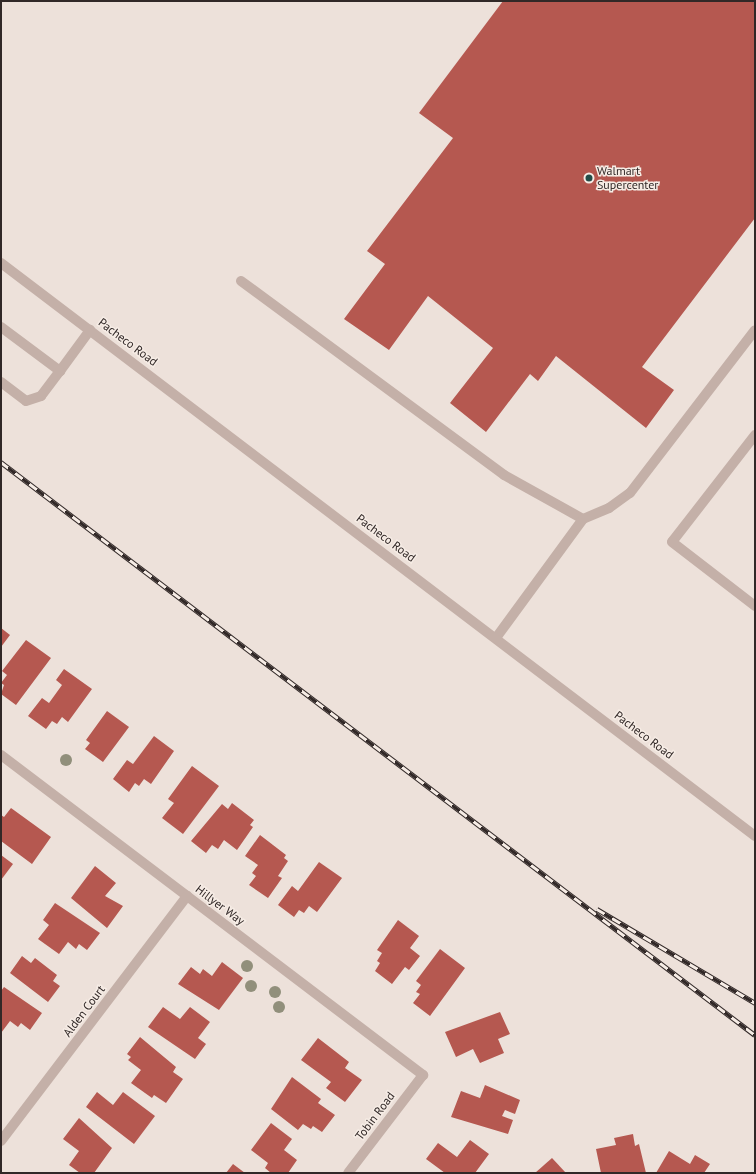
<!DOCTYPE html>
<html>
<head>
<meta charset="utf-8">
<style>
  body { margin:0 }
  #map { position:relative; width:756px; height:1174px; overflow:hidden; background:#ede1da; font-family:"PT Sans",sans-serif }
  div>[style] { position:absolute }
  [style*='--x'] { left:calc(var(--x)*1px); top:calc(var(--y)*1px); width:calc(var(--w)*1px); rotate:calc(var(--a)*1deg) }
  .building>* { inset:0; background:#b55850 }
  .lane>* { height:10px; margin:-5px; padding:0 5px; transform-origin:5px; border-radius:5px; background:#c4b0a8 }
  .street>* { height:10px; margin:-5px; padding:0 5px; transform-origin:5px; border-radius:5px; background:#c4b0a8 }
  .rail>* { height:4.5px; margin-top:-2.25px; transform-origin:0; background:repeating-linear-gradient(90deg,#f6ece5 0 9px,#312827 0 18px); box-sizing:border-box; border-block:1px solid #312827 }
  .trees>* { width:12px; height:12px; margin:-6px; border-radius:50%; background:#918f7b }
  .dots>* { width:11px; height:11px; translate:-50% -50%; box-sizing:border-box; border:2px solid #f6ece5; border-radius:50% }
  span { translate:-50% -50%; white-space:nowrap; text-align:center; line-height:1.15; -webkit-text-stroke:3px #f6ece5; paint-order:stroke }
  .poi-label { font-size:12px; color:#312827 }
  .left { translate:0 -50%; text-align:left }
  .street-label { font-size:12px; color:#312827 }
  .frame { position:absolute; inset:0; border:2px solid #312827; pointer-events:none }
</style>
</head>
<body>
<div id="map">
  <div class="building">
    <i style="clip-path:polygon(503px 1px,755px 1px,755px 218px,642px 367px,674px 390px,646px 428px,556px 356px,538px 381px,530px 374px,486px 432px,450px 403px,493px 348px,428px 296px,389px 350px,344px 319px,385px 264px,367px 251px,453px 138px,419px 113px)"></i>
    <i style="clip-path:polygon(1px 628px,10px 635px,1px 647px)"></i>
    <i style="clip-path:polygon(26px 640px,51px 658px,16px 705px,1px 694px,4px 685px,1px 683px,7px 675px,2px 671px)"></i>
    <i style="clip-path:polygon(64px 669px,92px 689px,68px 722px,62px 717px,57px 724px,52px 721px,46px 729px,28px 716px,42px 698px,49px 703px,62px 685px,56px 680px)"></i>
    <i style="clip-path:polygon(107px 711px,129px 727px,103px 762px,85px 749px,90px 743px,86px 740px)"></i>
    <i style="clip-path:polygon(154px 736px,174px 751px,151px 784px,144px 779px,139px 786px,135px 783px,129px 792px,113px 779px,127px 760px,133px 764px)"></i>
    <i style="clip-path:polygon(192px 766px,219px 786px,183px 834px,162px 818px,174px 803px,168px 799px)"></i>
    <i style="clip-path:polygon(232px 803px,254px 820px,250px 825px,253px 827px,237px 850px,224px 840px,218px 849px,212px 845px,206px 853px,191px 841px,222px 804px,228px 809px)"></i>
    <i style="clip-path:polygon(11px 808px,51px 837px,32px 864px,1px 841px,1px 815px,4px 817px)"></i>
    <i style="clip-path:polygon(260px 835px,286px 855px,284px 858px,288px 861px,278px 876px,282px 878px,268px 898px,249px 885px,256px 876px,252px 873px,258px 865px,245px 856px)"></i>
    <i style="clip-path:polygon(1px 855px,13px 864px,1px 880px)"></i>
    <i style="clip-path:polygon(319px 862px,342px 878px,317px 912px,309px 906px,304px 913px,299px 910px,294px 917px,278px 905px,292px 886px,298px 891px)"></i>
    <i style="clip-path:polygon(95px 866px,116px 883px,105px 896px,123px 906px,107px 928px,71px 898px)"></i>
    <i style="clip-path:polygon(55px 903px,100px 933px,87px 950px,79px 944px,76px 949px,68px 942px,59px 954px,38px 939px,49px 925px,43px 920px)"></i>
    <i style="clip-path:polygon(398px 920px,419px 936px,410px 948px,420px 956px,409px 970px,405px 967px,392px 984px,375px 971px,380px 963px,377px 961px,382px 953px,377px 950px)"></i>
    <i style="clip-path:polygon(440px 949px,465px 968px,430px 1016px,413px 1003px,420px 994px,416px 992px,421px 985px,416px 981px)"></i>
    <i style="clip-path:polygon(22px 956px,31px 963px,35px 958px,57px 975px,53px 981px,60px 986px,48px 1002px,10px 973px)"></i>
    <i style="clip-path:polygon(222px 962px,243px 978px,219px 1010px,178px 984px,191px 967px,200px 974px,203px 969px,212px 976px)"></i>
    <i style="clip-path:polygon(4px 987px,42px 1013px,30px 1030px,21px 1023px,18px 1027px,10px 1021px,1px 1033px,1px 991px)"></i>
    <i style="clip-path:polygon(163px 1007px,180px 1019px,190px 1007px,210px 1022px,198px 1038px,206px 1044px,195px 1059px,148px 1027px)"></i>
    <i style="clip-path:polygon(500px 1012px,510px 1034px,498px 1039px,504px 1053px,480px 1063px,473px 1049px,456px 1057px,445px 1032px)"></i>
    <i style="clip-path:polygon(140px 1037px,176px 1067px,173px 1072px,183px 1079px,166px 1103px,154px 1095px,152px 1098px,131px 1083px,141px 1070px,128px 1060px,131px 1057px,127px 1054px)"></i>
    <i style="clip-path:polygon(318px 1038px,349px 1062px,345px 1068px,362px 1080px,345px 1102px,326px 1088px,331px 1082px,301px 1060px)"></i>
    <i style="clip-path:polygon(292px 1077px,321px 1099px,318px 1103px,335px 1115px,322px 1132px,313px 1126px,311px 1129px,303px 1124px,298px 1130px,271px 1109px)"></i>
    <i style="clip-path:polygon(485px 1085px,520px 1100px,515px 1114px,505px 1110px,502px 1116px,513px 1120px,508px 1134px,451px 1117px,461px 1091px,480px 1098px)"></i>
    <i style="clip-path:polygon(97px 1092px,113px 1105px,123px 1092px,155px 1116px,134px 1144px,86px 1107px)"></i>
    <i style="clip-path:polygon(79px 1118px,112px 1148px,94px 1173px,80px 1173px,69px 1165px,79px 1151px,63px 1139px)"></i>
    <i style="clip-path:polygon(271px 1123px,292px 1139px,284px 1150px,297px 1160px,288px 1173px,271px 1173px,265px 1168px,268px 1163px,251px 1150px)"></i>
    <i style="clip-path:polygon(633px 1134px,635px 1146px,639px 1144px,646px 1173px,601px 1173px,596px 1149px,616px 1145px,614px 1138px)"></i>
    <i style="clip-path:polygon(470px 1140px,489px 1154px,475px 1173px,445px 1173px,426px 1159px,438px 1143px,457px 1157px)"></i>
    <i style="clip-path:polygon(669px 1151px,690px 1164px,695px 1155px,710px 1164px,704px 1173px,656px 1173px)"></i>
    <i style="clip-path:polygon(552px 1158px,566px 1173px,535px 1173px)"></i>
    <i style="clip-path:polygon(233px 1164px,245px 1173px,226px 1173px)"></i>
  </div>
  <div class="lane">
    <i style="--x:241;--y:281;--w:327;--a:36.4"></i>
    <i style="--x:504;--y:475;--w:90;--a:29.1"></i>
    <i style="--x:583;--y:519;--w:147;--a:126.2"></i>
    <i style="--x:1;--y:327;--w:74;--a:36.7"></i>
    <i style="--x:60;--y:371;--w:51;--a:-53.8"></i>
    <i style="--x:1;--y:382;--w:31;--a:37"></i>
    <i style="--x:26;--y:401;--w:16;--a:-18"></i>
    <i style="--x:41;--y:396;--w:31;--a:-53"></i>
    <i style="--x:755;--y:435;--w:135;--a:127.8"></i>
    <i style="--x:672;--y:542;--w:105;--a:37.6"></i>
    <i style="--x:583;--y:519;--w:28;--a:-23"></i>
    <i style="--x:609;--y:508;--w:26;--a:-36"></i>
    <i style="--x:630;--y:493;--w:205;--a:-52.5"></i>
  </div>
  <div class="street">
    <i style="--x:1;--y:263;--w:947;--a:37.23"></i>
    <i style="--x:1;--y:755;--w:530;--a:37.17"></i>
    <i style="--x:423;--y:1075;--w:123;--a:127.4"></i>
    <i style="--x:1;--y:1141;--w:308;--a:-52.8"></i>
  </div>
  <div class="rail">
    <i style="--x:1;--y:462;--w:947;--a:37.23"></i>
    <i style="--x:597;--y:909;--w:184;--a:30.7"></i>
  </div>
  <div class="trees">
    <i style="left:66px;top:760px"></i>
    <i style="left:247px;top:966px"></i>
    <i style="left:251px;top:986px"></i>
    <i style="left:275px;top:992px"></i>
    <i style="left:279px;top:1007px"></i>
  </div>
  <div class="dots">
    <i style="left:589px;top:178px;background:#224d49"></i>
  </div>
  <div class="poi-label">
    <span class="left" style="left:597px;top:178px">Walmart<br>Supercenter</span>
  </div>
  <div class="street-label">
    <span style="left:128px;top:342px;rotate:37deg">Pacheco Road</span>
    <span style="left:386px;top:538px;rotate:37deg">Pacheco Road</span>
    <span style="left:644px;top:735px;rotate:37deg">Pacheco Road</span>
    <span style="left:220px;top:905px;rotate:37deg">Hillyer Way</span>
    <span style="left:84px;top:1011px;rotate:-53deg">Alden Court</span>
    <span style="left:375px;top:1116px;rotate:-53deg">Tobin Road</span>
  </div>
  <div class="frame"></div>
</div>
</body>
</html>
